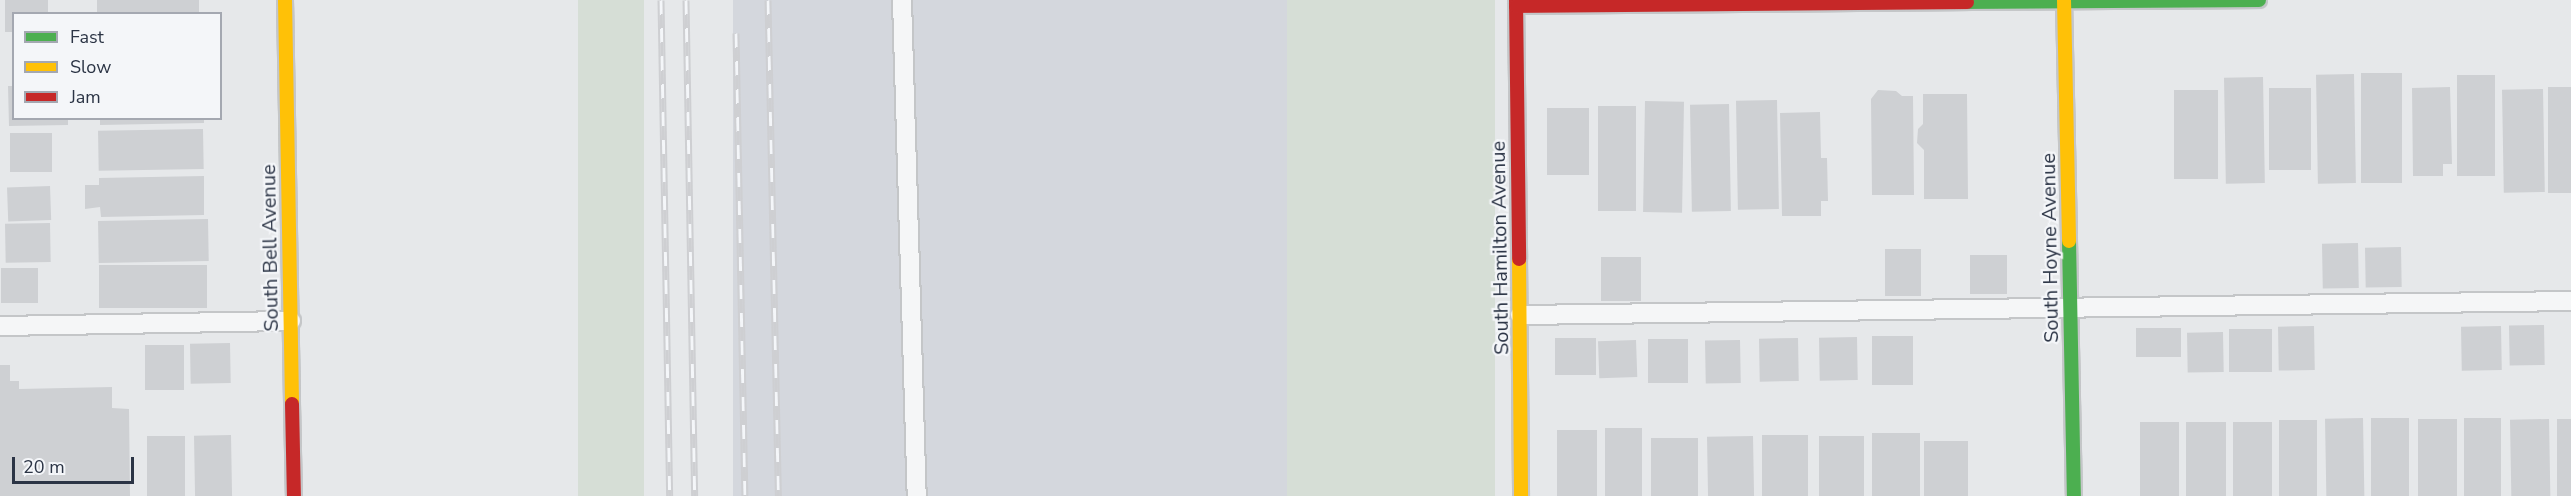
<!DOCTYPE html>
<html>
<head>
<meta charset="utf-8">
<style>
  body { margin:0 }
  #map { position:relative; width:2571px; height:496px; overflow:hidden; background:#e6e8ea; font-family:"Nunito Sans",sans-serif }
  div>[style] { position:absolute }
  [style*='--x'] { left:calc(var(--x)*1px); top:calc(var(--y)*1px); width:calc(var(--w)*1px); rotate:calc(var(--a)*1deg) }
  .built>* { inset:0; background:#d4d7dd; transform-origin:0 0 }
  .green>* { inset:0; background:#d6ded6; transform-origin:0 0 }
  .building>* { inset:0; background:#ced0d3; transform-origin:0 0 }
  .roads { filter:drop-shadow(2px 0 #c4c6c8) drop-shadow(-2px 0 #c4c6c8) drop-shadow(0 2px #c4c6c8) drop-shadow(0 -2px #c4c6c8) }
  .lane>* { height:18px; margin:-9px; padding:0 9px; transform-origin:9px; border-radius:9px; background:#f5f6f7 }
  .fast>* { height:14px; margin:-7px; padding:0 7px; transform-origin:7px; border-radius:7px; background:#4caf50 }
  .slow>* { height:14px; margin:-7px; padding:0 7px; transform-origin:7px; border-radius:7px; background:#ffc107 }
  .jam>* { height:14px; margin:-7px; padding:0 7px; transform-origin:7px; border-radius:7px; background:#c62828 }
  .rail>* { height:7px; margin-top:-3.5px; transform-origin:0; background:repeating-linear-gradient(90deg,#f4f6f9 0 14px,#cecfd2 0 28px); box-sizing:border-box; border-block:2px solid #cecfd2 }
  span { translate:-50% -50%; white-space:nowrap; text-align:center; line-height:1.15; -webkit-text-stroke:4.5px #f4f6f9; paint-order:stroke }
  .street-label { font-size:20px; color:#2b3445 }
  .legend { position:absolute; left:12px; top:12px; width:210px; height:108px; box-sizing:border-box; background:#f4f6f9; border:2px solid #a4a8b1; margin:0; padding:8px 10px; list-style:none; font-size:18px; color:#2b3445 }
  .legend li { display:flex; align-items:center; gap:12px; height:30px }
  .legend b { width:30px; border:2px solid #a4a8b1 }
  .scale { position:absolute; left:12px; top:457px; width:122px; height:27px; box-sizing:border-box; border:3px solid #2b3445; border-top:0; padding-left:8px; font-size:18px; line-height:21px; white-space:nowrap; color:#2b3445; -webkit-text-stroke:4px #f4f6f9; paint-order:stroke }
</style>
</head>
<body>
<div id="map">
  <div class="built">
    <i style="left:733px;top:0;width:554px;height:496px"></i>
  </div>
  <div class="green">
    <i style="left:578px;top:0;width:66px;height:496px"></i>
    <i style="left:1287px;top:0;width:208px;height:496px"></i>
  </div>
  <div class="building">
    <i style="clip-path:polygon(5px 0,48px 0,48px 14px,14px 14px,14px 32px,5px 32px)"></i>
    <i style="left:97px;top:0;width:102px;height:14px"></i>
    <i style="left:2361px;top:73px;width:41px;height:110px"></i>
    <i style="left:2354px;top:74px;width:109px;height:38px;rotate:89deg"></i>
    <i style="left:2457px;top:75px;width:38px;height:101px"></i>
    <i style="left:2263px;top:77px;width:106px;height:39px;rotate:89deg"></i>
    <i style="clip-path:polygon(8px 86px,14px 86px,14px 118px,68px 118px,68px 125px,9px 126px)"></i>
    <i style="clip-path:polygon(2450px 87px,2452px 164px,2443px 164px,2443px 176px,2413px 176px,2412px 88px)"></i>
    <i style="left:2571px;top:87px;width:106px;height:23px;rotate:90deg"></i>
    <i style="left:2269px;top:88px;width:42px;height:82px"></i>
    <i style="left:2543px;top:89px;width:103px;height:41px;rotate:89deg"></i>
    <i style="clip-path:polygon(1878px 90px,1896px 91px,1902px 96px,1913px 96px,1914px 195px,1872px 195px,1871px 99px)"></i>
    <i style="left:2174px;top:90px;width:44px;height:89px"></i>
    <i style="clip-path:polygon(1923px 94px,1967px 94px,1968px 199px,1924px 199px,1924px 150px,1917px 143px,1918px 129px,1923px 124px)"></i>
    <i style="left:1777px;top:100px;width:109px;height:41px;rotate:89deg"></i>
    <i style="left:1645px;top:101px;width:39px;height:111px;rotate:1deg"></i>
    <i style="left:1729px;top:104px;width:107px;height:39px;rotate:89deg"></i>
    <i style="left:1598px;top:106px;width:38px;height:105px"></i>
    <i style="left:1547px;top:108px;width:42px;height:67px"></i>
    <i style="clip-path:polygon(1820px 112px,1821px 158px,1827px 158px,1828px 201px,1821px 201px,1821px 216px,1782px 216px,1780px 113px)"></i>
    <i style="clip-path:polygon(100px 118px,204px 118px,204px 123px,100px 125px)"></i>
    <i style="left:203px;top:129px;width:40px;height:105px;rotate:89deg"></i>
    <i style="left:10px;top:133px;width:42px;height:39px"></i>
    <i style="clip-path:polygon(204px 176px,204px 215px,101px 217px,100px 207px,85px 209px,85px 185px,99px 185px,99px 178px)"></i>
    <i style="left:50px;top:186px;width:34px;height:43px;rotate:88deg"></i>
    <i style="left:208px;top:219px;width:42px;height:110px;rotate:89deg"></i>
    <i style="left:50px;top:223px;width:39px;height:45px;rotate:89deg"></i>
    <i style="left:2358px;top:243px;width:45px;height:36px;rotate:89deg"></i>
    <i style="left:2401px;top:247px;width:40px;height:36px;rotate:89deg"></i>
    <i style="left:1921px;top:249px;width:47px;height:36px;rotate:90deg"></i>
    <i style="left:1970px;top:255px;width:37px;height:39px"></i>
    <i style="left:1601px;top:257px;width:40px;height:44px"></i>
    <i style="left:207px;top:265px;width:43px;height:108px;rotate:90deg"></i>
    <i style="left:38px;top:268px;width:35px;height:37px;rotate:90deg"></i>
    <i style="left:2544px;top:325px;width:40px;height:35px;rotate:89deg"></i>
    <i style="left:2314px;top:326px;width:44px;height:36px;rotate:89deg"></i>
    <i style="left:2501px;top:326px;width:44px;height:40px;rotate:89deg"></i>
    <i style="left:2181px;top:328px;width:29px;height:45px;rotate:90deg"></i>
    <i style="left:2229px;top:329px;width:43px;height:43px"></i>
    <i style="left:2223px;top:332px;width:40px;height:36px;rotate:89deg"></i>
    <i style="left:1913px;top:336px;width:49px;height:41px;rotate:90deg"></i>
    <i style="left:1857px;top:337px;width:43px;height:38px;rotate:89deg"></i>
    <i style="left:1596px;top:338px;width:37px;height:41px;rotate:90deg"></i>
    <i style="left:1798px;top:338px;width:43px;height:39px;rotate:89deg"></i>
    <i style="left:1648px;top:339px;width:40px;height:44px"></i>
    <i style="left:1636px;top:340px;width:37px;height:38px;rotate:88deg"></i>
    <i style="left:1740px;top:340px;width:43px;height:35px;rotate:89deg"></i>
    <i style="left:230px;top:343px;width:40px;height:40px;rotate:89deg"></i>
    <i style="left:145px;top:345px;width:39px;height:45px"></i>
    <i style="clip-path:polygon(0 365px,10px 365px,10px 381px,19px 381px,19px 389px,112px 387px,112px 408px,129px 409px,130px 496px,0 496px)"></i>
    <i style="left:2363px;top:418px;width:78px;height:38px;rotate:89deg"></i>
    <i style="left:2371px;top:418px;width:38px;height:78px"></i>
    <i style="left:2464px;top:418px;width:37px;height:78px"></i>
    <i style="left:2457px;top:419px;width:77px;height:39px;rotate:90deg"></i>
    <i style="left:2549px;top:419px;width:77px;height:39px;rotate:89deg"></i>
    <i style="left:2557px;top:419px;width:14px;height:77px"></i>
    <i style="left:2279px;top:420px;width:38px;height:76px"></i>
    <i style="left:2140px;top:422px;width:39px;height:74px"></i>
    <i style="left:2226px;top:422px;width:74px;height:40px;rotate:90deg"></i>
    <i style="left:2272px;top:422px;width:74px;height:39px;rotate:90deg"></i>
    <i style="left:1605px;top:428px;width:37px;height:68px"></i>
    <i style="left:1557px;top:430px;width:40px;height:66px"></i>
    <i style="left:1920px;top:433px;width:63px;height:48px;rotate:90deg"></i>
    <i style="left:231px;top:435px;width:61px;height:37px;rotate:89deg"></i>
    <i style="left:1808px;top:435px;width:61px;height:46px;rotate:90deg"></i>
    <i style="left:147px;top:436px;width:38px;height:60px"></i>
    <i style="left:1753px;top:436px;width:60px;height:46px;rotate:89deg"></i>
    <i style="left:1819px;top:436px;width:45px;height:60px"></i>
    <i style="left:1651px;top:438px;width:47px;height:58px"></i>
    <i style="left:1968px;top:441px;width:55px;height:44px;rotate:90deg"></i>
  </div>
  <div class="roads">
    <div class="lane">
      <i style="--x:902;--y:0;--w:496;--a:88.3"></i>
      <i style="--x:1520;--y:315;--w:1051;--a:-0.76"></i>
      <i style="--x:0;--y:326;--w:291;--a:-1"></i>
    </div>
    <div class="fast">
      <i style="--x:1967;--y:2;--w:292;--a:-0.4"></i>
      <i style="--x:2069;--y:241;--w:255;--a:88.9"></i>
    </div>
    <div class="slow">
      <i style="--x:285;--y:0;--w:404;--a:89"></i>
      <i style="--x:2064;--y:0;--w:241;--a:88.8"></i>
      <i style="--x:1519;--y:259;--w:237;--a:89.5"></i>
    </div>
    <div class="jam">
      <i style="--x:1516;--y:0;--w:259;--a:89.3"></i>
      <i style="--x:1516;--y:6;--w:451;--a:-0.5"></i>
      <i style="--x:292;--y:404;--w:92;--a:88.8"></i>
    </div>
  </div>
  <div class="rail">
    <i style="--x:661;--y:0;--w:496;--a:89"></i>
    <i style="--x:686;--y:0;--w:496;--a:89"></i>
    <i style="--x:768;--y:0;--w:496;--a:88.8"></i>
    <i style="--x:736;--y:33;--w:463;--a:88.9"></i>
  </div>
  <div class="street-label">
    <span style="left:270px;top:248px;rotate:-91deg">South Bell Avenue</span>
    <span style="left:1500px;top:248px;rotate:-91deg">South Hamilton Avenue</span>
    <span style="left:2050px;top:248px;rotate:-91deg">South Hoyne Avenue</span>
  </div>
  <ul class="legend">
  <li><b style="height:8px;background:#4caf50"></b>Fast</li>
  <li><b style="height:8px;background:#ffc107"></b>Slow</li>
  <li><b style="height:8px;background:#c62828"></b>Jam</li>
  </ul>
  <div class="scale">20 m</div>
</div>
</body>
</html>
